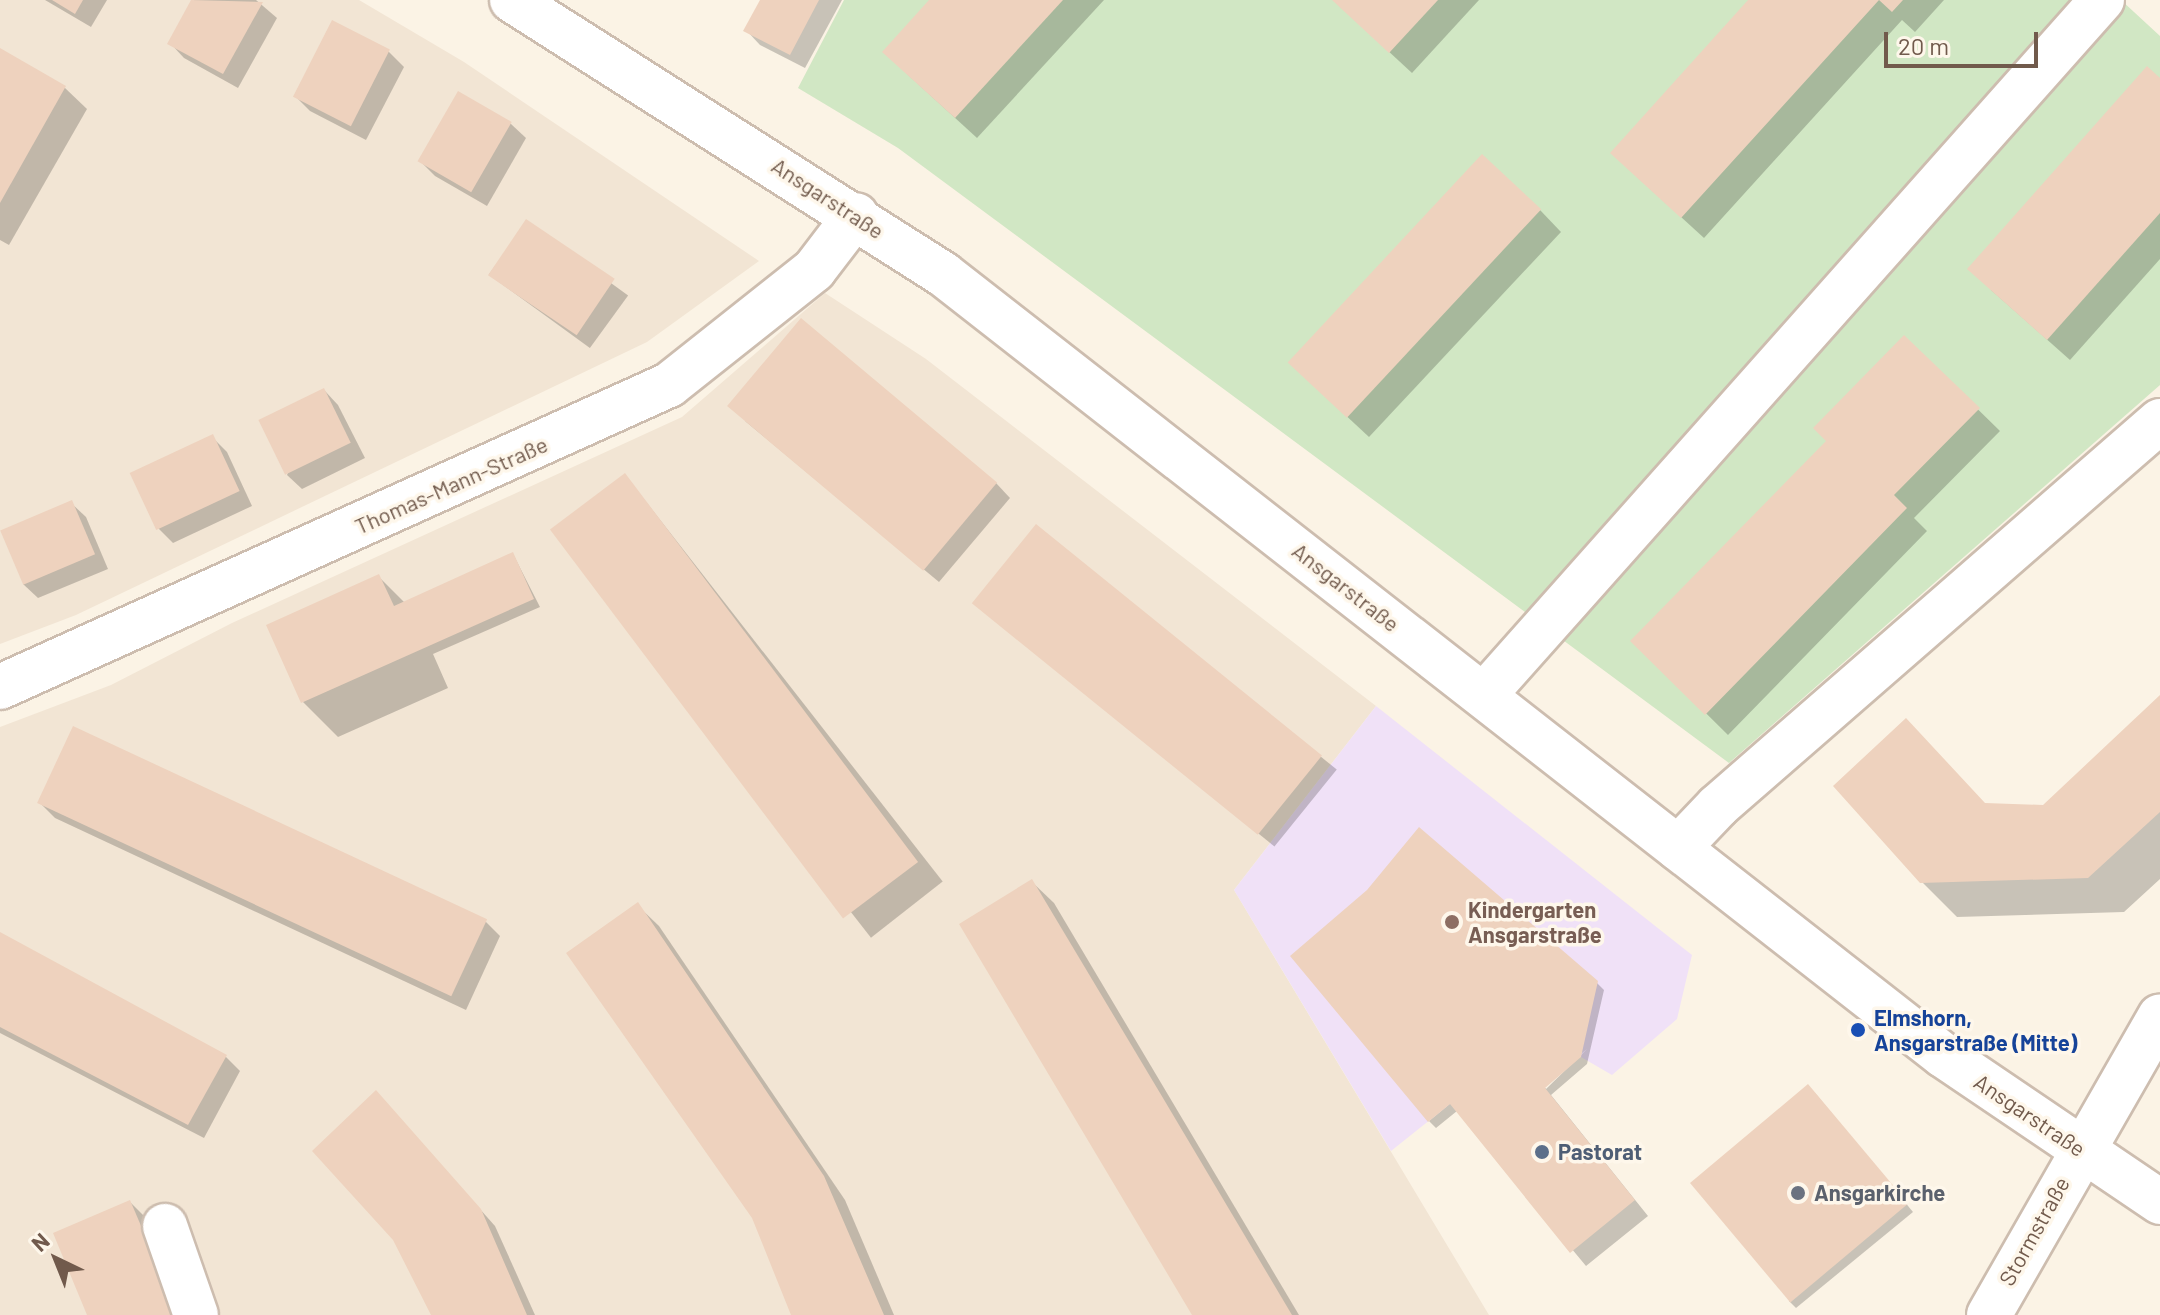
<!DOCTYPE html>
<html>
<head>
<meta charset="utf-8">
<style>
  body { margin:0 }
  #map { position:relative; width:2160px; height:1315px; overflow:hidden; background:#fbf3e5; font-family:Barlow,sans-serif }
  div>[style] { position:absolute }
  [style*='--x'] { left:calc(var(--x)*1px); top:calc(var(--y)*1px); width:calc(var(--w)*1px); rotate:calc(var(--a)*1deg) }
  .residential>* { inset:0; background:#f2e5d4 }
  .education>* { inset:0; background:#f0e1f7 }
  .green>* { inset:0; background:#d1e7c4 }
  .shadow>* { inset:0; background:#0003; transform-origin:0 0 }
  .building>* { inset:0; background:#eed2be; transform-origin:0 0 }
  .roads { filter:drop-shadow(2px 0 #cdbdaf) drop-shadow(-2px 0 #cdbdaf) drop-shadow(0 2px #cdbdaf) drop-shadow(0 -2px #cdbdaf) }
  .minor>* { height:44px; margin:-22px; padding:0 22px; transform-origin:22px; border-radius:22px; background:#fff }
  .dots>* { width:22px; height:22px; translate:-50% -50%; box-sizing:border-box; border:4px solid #fef7eb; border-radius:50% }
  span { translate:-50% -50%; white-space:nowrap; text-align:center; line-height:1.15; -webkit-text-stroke:7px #fef7eb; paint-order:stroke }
  .street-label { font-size:22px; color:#715a4c }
  .education-label { font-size:22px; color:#785e54; font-weight:700 }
  .left { translate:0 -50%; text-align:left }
  .transit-label { font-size:22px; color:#164399; font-weight:700 }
  .service-label { font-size:22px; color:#4e5e75; font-weight:700 }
  .worship-label { font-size:22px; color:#5b616d; font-weight:700 }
  .north { position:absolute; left:16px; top:1219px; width:80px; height:80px; -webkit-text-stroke:6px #fef7eb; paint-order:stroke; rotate:317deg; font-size:22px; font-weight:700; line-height:32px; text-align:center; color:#715a4c }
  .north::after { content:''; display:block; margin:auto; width:28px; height:36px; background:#715a4c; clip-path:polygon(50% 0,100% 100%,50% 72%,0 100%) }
  .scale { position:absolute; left:1884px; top:32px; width:154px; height:36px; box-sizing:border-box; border:4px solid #715a4c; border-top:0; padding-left:10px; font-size:24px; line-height:28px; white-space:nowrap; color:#715a4c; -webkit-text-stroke:6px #fef7eb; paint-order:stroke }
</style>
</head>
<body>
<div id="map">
  <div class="residential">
    <i style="clip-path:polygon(0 0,359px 0,464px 62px,759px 261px,647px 342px,76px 615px,0 644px)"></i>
    <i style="clip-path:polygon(825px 293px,926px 359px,1376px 706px,1234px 890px,1489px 1315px,0 1315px,0 727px,111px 685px,232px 623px,682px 417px)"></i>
  </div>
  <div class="education">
    <i style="clip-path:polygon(1376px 706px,1692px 955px,1677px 1019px,1612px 1075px,1581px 1057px,1515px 1052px,1391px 1151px,1234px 890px)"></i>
  </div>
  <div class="green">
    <i style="clip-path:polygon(844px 0,2121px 0,2160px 36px,2160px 385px,1729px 763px,898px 148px,798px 88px)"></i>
  </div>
  <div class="shadow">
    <i style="clip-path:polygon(45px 0,107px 0,91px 27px)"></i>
    <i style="clip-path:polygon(194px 0,256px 0,277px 18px,238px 88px,184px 58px,170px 43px)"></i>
    <i style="clip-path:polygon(762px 0,842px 0,805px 68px,760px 45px,746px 30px)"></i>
    <i style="clip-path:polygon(932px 0,1104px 0,977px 138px,906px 73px)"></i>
    <i style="clip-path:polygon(1333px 0,1479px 0,1412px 73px)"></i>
    <i style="clip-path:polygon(1752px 0,1944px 0,1915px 32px,1902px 20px,1704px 238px,1634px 174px)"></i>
    <i style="clip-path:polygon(333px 23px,389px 52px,404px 67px,366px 140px,310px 111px,295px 96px)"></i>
    <i style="clip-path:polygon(0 50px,65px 88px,87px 109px,9px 245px,0 240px)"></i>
    <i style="clip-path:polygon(2160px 81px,2160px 259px,2070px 360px,1991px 290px)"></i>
    <i style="clip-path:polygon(459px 94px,511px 124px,526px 138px,487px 206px,435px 176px,420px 161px)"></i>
    <i style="clip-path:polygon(1540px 210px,1561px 232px,1369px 437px,1312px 384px)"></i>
    <i style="left:527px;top:222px;width:125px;height:65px;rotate:36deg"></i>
    <i style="clip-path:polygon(1904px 337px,2000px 431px,1914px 518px,1927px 531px,1728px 735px,1633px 641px,1828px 441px)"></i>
    <i style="clip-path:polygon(324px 390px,338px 405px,365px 458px,302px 489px,287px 475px)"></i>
    <i style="clip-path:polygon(745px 421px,996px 483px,1010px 498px,939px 582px)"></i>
    <i style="clip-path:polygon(212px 437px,227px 452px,252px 506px,173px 543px,158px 528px)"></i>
    <i style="left:625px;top:475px;width:516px;height:91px;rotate:52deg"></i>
    <i style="clip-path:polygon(71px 503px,86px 517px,108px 569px,38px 598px,23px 584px)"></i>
    <i style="left:1036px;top:526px;width:387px;height:99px;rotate:39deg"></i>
    <i style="clip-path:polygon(513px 554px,540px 607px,433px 654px,448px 688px,338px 737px,303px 702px,379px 577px,405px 603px)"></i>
    <i style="clip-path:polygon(2160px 698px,2160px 879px,2124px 912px,1957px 917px,1921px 881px,1987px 805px,2044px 807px)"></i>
    <i style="clip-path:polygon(40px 803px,486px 922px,500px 936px,466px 1010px,55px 818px)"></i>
    <i style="clip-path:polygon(1032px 882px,1054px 903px,1299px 1315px,1194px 1315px)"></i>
    <i style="clip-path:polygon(637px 905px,659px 926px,845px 1200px,894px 1315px,793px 1315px)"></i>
    <i style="clip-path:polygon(0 933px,226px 1057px,240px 1071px,204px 1138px,0 1033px)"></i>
    <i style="clip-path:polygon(evenodd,1597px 983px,1604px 990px,1587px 1064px,1551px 1095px,1648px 1216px,1586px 1266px,1457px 1111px,1436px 1128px,1429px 1121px,1597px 983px,1587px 1049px,1546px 1089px,1544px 1086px,1587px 1049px)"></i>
    <i style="clip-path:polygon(1815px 1093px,1913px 1212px,1796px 1308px,1789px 1301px)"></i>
    <i style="clip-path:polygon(390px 1108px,495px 1226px,535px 1315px,433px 1315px)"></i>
    <i style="clip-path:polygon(130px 1202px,145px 1217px,186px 1315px,89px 1315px)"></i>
  </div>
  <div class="building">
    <i style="clip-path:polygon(52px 0,83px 0,75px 14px)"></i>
    <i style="clip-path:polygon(191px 0,263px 2px,223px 74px,167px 44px)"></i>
    <i style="clip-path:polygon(760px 0,819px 0,790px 55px,743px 31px)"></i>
    <i style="clip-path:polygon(929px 0,1063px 0,955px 118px,882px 52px)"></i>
    <i style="clip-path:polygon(1332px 0,1438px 0,1389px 53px)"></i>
    <i style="clip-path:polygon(1748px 0,1903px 0,1892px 12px,1879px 0,1681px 218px,1610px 153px)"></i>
    <i style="left:332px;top:20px;width:65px;height:86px;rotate:27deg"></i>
    <i style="clip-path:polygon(0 48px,66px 86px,0 203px)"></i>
    <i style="clip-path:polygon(2147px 66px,2160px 78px,2160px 213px,2047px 340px,1967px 269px)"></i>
    <i style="left:458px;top:91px;width:62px;height:81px;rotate:30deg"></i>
    <i style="left:1482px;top:154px;width:81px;height:285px;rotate:43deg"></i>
    <i style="left:526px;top:219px;width:107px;height:68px;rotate:34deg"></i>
    <i style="left:801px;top:318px;width:256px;height:115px;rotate:40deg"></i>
    <i style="clip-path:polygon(1904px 335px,1980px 408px,1894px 495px,1907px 508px,1705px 715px,1630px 641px,1826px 441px,1813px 428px)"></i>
    <i style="left:324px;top:388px;width:61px;height:73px;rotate:64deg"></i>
    <i style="left:213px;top:434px;width:63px;height:92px;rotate:65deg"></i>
    <i style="left:625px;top:473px;width:487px;height:94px;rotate:53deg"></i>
    <i style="left:72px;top:500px;width:59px;height:78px;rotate:67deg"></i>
    <i style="left:1036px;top:524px;width:368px;height:102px;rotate:39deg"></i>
    <i style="clip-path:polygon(513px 552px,534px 599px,301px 703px,266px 625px,379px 574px,394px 606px)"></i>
    <i style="clip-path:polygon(2160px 695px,2160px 812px,2088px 878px,1920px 883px,1833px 786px,1906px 718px,1985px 803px,2043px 805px)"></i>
    <i style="left:73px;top:726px;width:457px;height:85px;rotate:25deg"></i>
    <i style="clip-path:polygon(1419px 827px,1598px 981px,1581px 1057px,1545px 1088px,1635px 1200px,1570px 1253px,1450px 1104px,1428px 1122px,1290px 956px,1367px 890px)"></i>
    <i style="clip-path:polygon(1032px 879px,1160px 1093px,1292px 1315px,1192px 1315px,959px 924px)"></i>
    <i style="clip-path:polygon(638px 902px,824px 1176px,884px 1315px,791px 1315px,752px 1218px,566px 953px)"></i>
    <i style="clip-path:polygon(0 932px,227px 1055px,188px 1125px,0 1027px)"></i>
    <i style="left:1808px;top:1084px;width:156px;height:154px;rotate:50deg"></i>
    <i style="clip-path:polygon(376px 1090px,481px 1209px,527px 1315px,431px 1315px,393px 1240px,312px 1151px)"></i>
    <i style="clip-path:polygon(130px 1200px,179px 1315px,87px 1315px,53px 1233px)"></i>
  </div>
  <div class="roads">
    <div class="minor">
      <i style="--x:512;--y:0;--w:511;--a:32.45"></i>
      <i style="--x:943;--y:274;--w:1269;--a:37.99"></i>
      <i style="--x:1943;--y:1055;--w:262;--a:34.1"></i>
      <i style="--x:0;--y:687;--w:734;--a:-24.3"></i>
      <i style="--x:669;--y:385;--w:185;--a:-38.4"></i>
      <i style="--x:814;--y:270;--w:69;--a:-52.6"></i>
      <i style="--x:1484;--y:695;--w:930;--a:-48.36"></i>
      <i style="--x:1678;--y:848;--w:58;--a:-46.4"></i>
      <i style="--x:1718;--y:806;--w:586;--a:-41.06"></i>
      <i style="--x:165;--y:1226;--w:94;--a:70.8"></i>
      <i style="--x:1989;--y:1315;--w:344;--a:-60.2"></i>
    </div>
  </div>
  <div class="dots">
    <i style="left:1452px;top:922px;background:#8d6e63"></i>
    <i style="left:1858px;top:1030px;background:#1a4fb4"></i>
    <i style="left:1542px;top:1152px;background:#5c6f8a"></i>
    <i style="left:1798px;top:1193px;background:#6b7280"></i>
  </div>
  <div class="street-label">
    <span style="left:828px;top:198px;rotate:33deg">Ansgarstraße</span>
    <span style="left:451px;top:485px;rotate:-24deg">Thomas-Mann-Straße</span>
    <span style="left:1346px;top:587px;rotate:38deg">Ansgarstraße</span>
    <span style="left:2030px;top:1115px;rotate:34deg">Ansgarstraße</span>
    <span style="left:2034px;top:1231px;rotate:-61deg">Stormstraße</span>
  </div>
  <div class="education-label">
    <span class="left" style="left:1468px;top:922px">Kindergarten<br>Ansgarstraße</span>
  </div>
  <div class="transit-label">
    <span class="left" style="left:1874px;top:1030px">Elmshorn,<br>Ansgarstraße (Mitte)</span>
  </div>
  <div class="service-label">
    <span class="left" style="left:1558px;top:1152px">Pastorat</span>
  </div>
  <div class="worship-label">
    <span class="left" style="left:1814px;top:1193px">Ansgarkirche</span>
  </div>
  <div class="north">N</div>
  <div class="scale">20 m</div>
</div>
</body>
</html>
